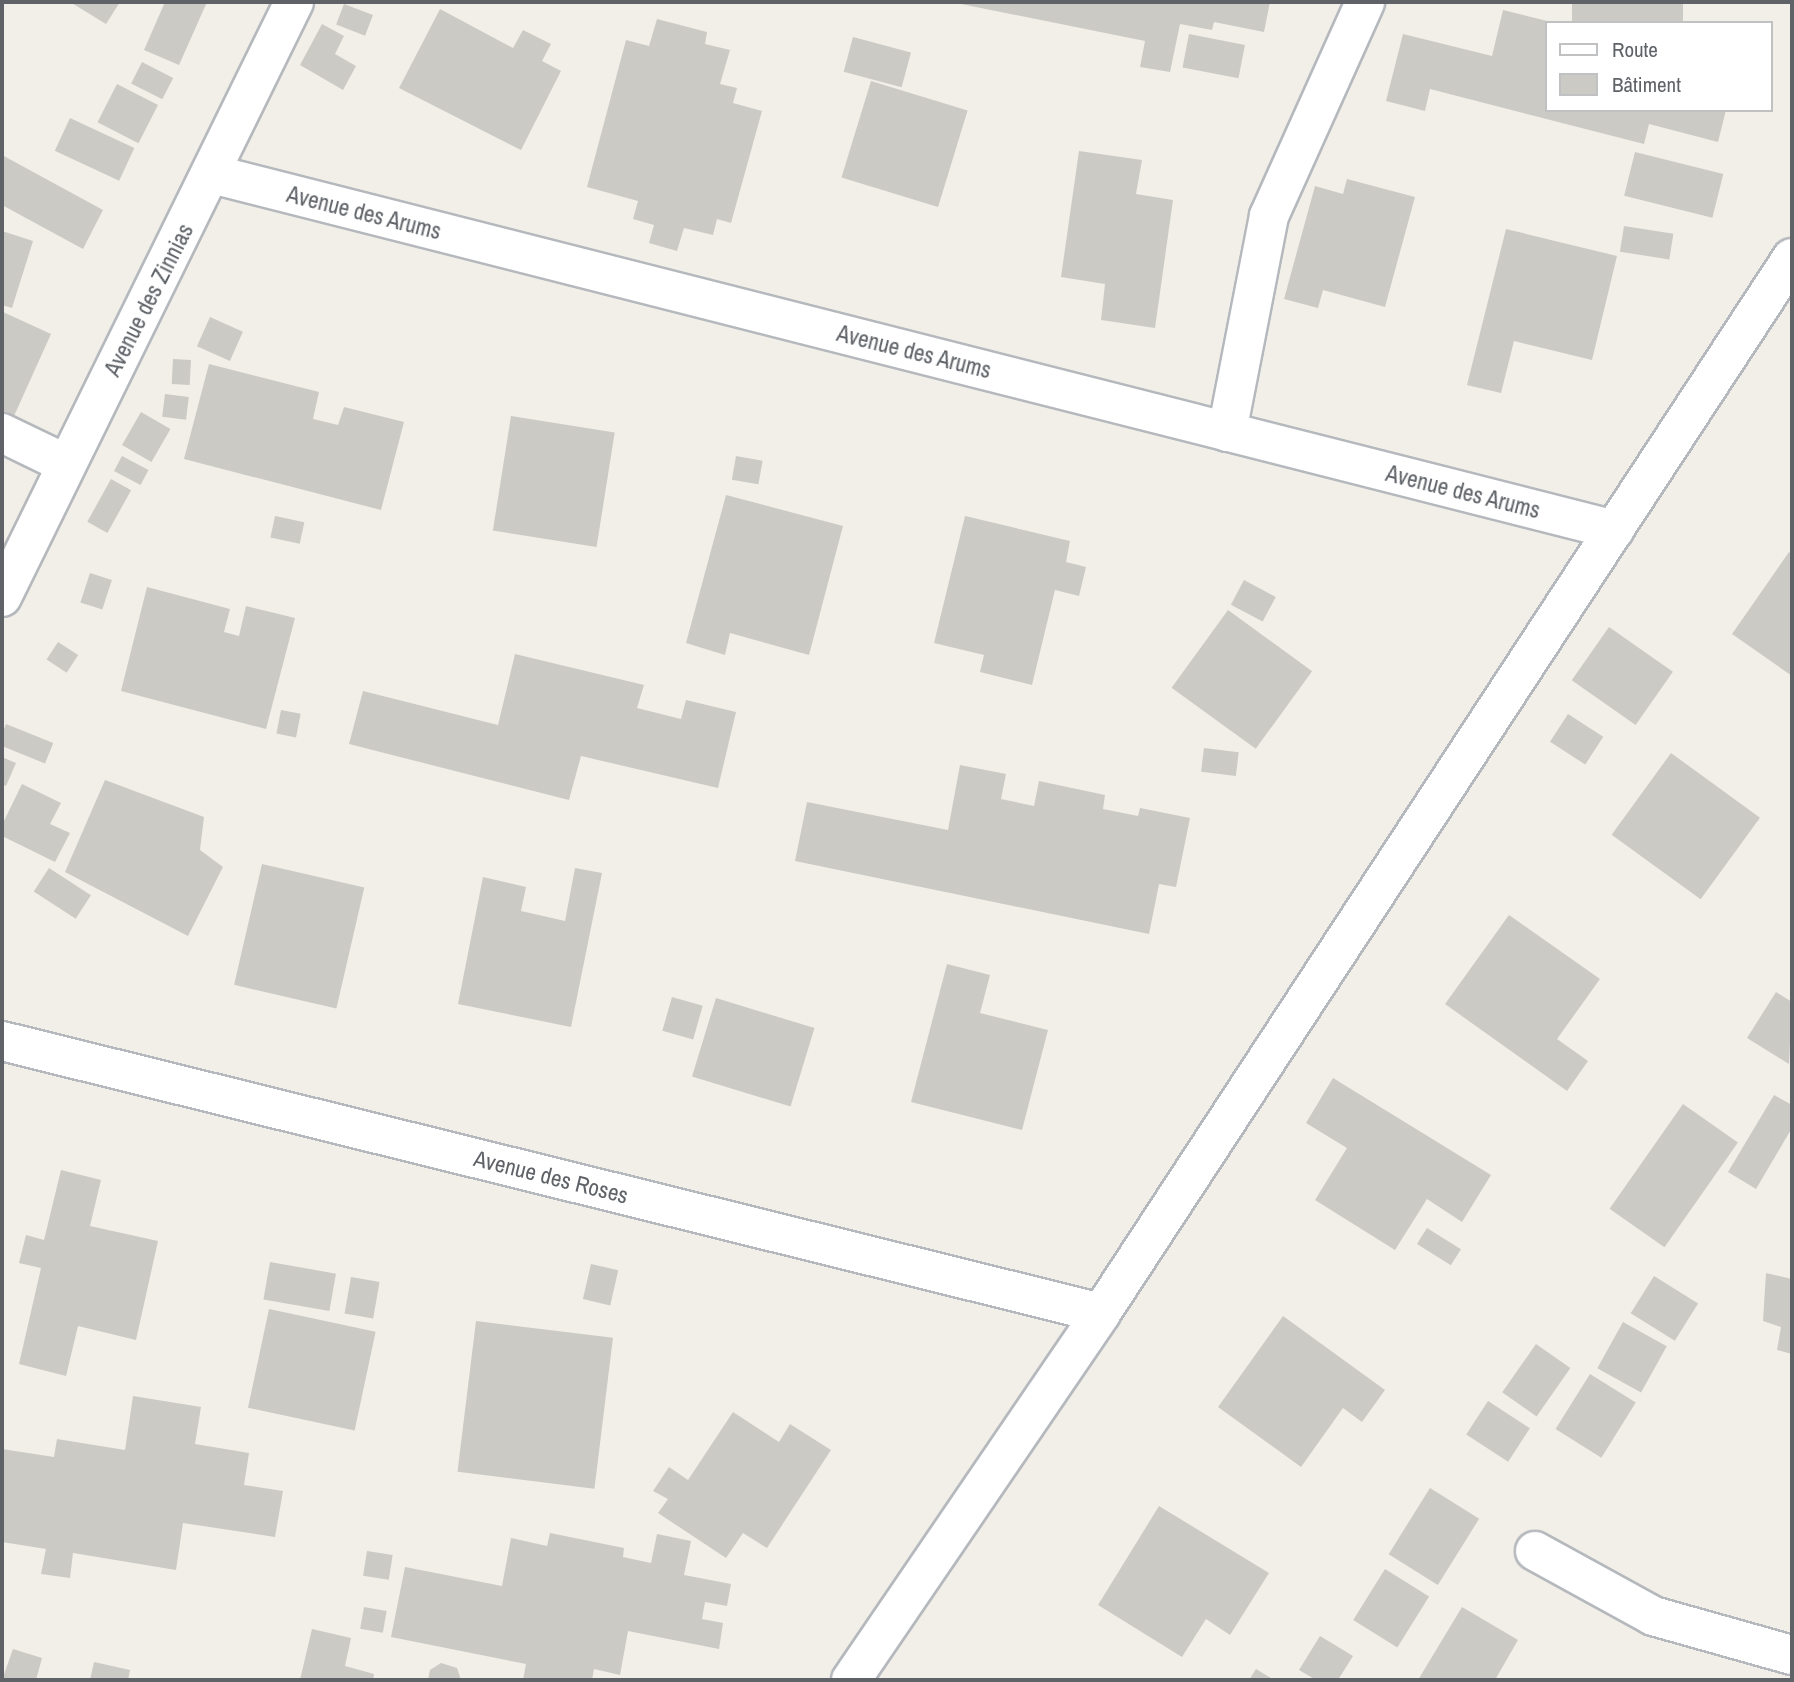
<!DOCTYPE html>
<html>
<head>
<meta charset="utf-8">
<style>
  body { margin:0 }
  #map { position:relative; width:1794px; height:1682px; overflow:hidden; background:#f1efe8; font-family:"Archivo Narrow",sans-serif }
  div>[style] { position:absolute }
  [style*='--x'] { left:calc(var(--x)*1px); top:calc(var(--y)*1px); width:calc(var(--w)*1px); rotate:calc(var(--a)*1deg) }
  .building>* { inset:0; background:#cccac5; transform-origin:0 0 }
  .roads { filter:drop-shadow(2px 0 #b5b8bc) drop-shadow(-2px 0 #b5b8bc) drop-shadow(0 2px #b5b8bc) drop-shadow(0 -2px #b5b8bc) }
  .street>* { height:38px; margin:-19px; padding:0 19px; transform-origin:19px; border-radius:19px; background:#fff }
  span { translate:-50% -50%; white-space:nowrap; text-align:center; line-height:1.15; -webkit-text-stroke:5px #fff; paint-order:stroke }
  .street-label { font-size:23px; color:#5f6368 }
  .frame { position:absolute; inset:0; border:4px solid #5f6368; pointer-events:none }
  .legend { position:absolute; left:1545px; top:21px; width:228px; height:91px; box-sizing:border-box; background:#fff; border:2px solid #bfc1c3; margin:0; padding:9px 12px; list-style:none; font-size:21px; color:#5f6368 }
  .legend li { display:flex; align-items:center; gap:14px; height:35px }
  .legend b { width:35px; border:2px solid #bfc1c3 }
</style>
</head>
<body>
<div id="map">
  <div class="building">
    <i style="clip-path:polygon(70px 2px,120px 2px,106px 24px)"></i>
    <i style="clip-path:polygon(165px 2px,207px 2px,179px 65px,144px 50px)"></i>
    <i style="clip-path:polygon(1270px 2px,1264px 32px,1214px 22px,1212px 30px,1180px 24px,1170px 72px,1140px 67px,1145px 41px,956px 3px)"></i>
    <i style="left:1572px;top:2px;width:111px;height:22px"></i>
    <i style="left:344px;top:4px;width:31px;height:22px;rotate:21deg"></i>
    <i style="clip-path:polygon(440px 9px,513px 48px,523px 30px,551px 44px,542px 61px,561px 71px,521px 150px,399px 88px)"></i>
    <i style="clip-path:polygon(1503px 10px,1547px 21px,1547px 110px,1726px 110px,1718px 142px,1649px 124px,1644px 144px,1430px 89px,1425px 111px,1386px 101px,1403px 34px,1492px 56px)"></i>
    <i style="clip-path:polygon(657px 19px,707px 32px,705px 44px,730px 50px,720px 84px,737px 88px,733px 103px,762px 111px,731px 223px,717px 219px,713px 235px,684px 228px,677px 251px,649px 243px,654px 225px,633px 219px,638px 201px,587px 187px,626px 40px,649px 46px)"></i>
    <i style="clip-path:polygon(322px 24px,344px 36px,335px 54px,356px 66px,343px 90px,300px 65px)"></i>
    <i style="left:1189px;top:34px;width:57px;height:34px;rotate:11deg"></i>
    <i style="left:853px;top:37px;width:60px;height:36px;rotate:15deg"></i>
    <i style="left:142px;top:62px;width:35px;height:24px;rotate:27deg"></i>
    <i style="left:871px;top:81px;width:101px;height:101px;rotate:17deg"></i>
    <i style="left:117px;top:84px;width:46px;height:43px;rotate:27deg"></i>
    <i style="left:70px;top:118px;width:71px;height:36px;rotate:25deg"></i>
    <i style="clip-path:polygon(1079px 151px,1142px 160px,1136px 194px,1173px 200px,1155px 328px,1101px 320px,1105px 284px,1061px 277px)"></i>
    <i style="left:1635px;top:152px;width:91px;height:45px;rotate:14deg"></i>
    <i style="clip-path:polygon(2px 155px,103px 210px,83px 249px,2px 205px)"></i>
    <i style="clip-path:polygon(1347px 179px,1415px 197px,1385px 307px,1323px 290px,1318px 308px,1284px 299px,1315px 186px,1343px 194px)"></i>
    <i style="left:1624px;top:226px;width:50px;height:26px;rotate:9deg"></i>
    <i style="clip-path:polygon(1506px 229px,1617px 256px,1592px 360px,1514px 341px,1501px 393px,1467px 385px)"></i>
    <i style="clip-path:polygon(2px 231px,33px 241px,12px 308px,2px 305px)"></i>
    <i style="clip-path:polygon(3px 312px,51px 334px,9px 427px,2px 423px)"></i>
    <i style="left:210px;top:317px;width:36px;height:32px;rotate:24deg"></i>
    <i style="left:173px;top:359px;width:18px;height:25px;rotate:3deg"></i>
    <i style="clip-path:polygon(209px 364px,319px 392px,313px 419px,338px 425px,344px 407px,404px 422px,381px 510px,184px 459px)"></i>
    <i style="left:165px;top:394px;width:24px;height:23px;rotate:7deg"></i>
    <i style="left:141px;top:412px;width:34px;height:38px;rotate:30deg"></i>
    <i style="left:511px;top:416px;width:105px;height:116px;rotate:9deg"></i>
    <i style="left:122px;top:456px;width:30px;height:17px;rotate:28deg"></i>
    <i style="left:736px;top:456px;width:27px;height:24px;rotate:10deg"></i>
    <i style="left:111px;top:479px;width:23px;height:49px;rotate:29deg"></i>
    <i style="clip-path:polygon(726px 495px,843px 526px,809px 655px,730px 633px,725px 655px,686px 643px)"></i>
    <i style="left:275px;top:516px;width:30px;height:22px;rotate:12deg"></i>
    <i style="clip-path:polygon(965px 516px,1070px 541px,1066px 562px,1086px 567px,1079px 596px,1055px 590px,1032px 685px,980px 672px,984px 655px,934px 643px)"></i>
    <i style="clip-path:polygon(1789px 552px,1792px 555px,1792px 676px,1732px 634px)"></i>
    <i style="left:90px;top:573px;width:23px;height:31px;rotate:18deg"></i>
    <i style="left:1244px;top:580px;width:36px;height:28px;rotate:28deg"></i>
    <i style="clip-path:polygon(147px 587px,230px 609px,224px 632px,239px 636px,246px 606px,295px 618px,266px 729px,121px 691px)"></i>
    <i style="left:1228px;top:610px;width:104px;height:96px;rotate:36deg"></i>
    <i style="left:1609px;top:627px;width:78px;height:65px;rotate:35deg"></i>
    <i style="left:58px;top:642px;width:24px;height:21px;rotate:33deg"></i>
    <i style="clip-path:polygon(515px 654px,644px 685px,637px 708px,681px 719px,686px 700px,736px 712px,718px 788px,581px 756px,569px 800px,349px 744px,363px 691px,498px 725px)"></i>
    <i style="left:281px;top:710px;width:20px;height:24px;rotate:11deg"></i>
    <i style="left:1568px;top:714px;width:42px;height:33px;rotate:33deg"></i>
    <i style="left:6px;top:724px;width:51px;height:22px;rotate:22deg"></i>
    <i style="left:1204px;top:748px;width:35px;height:24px;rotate:7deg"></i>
    <i style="left:1671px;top:753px;width:110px;height:101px;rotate:36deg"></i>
    <i style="clip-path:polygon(2px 757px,16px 763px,6px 786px,2px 784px)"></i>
    <i style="clip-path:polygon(960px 765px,1006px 774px,1001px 799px,1034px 806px,1039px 781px,1105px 795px,1103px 809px,1138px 816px,1140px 808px,1190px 818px,1176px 887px,1159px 884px,1149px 934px,795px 861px,807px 802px,948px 830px)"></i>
    <i style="clip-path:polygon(105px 780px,204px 817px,200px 850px,223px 867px,188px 936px,65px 872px)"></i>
    <i style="clip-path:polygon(22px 784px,61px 803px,50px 824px,70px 833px,55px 862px,2px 836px,2px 825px)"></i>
    <i style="left:262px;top:864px;width:105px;height:124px;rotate:13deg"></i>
    <i style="left:49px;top:868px;width:50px;height:28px;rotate:33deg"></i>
    <i style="clip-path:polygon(575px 868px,602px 873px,571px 1027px,458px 1004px,483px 877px,526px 887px,521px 911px,565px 921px)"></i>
    <i style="clip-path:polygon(1509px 915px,1600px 979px,1557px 1039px,1588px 1061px,1567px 1091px,1445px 1004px)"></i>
    <i style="clip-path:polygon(947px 964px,990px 975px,980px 1013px,1048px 1030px,1022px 1130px,911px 1102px)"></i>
    <i style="clip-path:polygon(1776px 992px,1792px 1002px,1789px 1064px,1747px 1038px)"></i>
    <i style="left:672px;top:997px;width:32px;height:35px;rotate:16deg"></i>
    <i style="left:716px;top:998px;width:103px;height:82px;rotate:17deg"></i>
    <i style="clip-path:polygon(1333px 1078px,1491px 1175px,1462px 1222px,1427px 1199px,1395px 1250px,1315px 1200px,1347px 1148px,1306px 1123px)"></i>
    <i style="clip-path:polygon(1774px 1095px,1792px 1105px,1792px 1128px,1756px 1189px,1728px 1172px)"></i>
    <i style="left:1683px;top:1104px;width:67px;height:128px;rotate:35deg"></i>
    <i style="clip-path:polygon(61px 1170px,101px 1180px,90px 1226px,158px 1241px,136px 1340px,78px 1326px,66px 1376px,19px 1364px,41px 1268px,19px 1263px,26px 1235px,44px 1240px)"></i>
    <i style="left:1427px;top:1228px;width:40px;height:19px;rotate:32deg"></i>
    <i style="left:270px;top:1262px;width:67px;height:38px;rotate:10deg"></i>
    <i style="left:591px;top:1264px;width:28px;height:36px;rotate:13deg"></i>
    <i style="clip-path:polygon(1766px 1273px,1792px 1279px,1792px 1354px,1777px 1350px,1781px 1327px,1763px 1321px)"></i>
    <i style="left:1654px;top:1276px;width:52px;height:44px;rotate:32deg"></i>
    <i style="left:351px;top:1277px;width:29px;height:37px;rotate:10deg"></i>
    <i style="left:269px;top:1309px;width:109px;height:101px;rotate:12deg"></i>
    <i style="clip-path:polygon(1283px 1316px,1385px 1390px,1362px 1422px,1343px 1408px,1301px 1467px,1218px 1407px)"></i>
    <i style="left:476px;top:1321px;width:138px;height:152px;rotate:7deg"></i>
    <i style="left:1623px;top:1322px;width:50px;height:53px;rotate:29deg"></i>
    <i style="left:1536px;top:1344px;width:42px;height:59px;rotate:35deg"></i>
    <i style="left:1590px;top:1374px;width:54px;height:65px;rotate:32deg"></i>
    <i style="clip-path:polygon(133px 1396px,201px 1407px,195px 1444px,249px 1453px,244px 1485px,283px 1491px,275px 1537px,183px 1523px,176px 1570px,73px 1553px,70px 1578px,41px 1574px,46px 1549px,2px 1542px,2px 1449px,54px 1457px,57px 1439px,125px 1450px)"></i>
    <i style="left:1488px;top:1401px;width:50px;height:40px;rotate:33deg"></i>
    <i style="clip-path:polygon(733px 1412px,779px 1442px,790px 1424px,831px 1450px,767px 1548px,743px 1533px,726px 1558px,658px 1513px,668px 1499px,653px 1491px,669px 1467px,688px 1480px)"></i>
    <i style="left:1430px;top:1488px;width:58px;height:78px;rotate:32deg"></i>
    <i style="clip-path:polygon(1159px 1506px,1269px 1573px,1230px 1635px,1206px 1619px,1182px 1657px,1098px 1605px)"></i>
    <i style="clip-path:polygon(550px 1533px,624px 1548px,623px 1557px,651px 1563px,657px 1534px,691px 1541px,684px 1575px,731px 1584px,727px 1606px,705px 1602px,702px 1619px,723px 1623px,719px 1649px,628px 1631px,620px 1675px,594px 1669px,592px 1680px,523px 1680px,526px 1664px,391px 1637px,405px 1567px,502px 1586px,511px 1538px,547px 1546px)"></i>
    <i style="left:367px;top:1551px;width:26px;height:25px;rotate:9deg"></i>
    <i style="left:1385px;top:1569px;width:52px;height:60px;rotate:32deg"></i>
    <i style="left:364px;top:1607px;width:23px;height:22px;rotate:10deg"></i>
    <i style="clip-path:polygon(1462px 1607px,1518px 1640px,1495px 1680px,1418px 1680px)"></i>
    <i style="clip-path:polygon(312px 1629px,351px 1638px,345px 1666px,374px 1674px,373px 1680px,300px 1680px)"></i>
    <i style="clip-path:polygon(1320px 1636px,1353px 1656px,1338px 1680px,1316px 1680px,1299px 1670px)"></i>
    <i style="clip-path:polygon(13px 1649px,42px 1658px,36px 1680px,2px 1680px)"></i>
    <i style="clip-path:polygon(94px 1662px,130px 1670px,128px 1680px,90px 1680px)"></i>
    <i style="clip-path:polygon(441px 1663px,457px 1668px,461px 1680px,428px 1680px,430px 1670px)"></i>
    <i style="clip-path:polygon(1256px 1669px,1274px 1680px,1249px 1680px)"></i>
  </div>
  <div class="roads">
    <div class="street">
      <i style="--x:212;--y:174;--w:1447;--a:14.24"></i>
      <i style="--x:1227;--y:432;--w:220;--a:-79"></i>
      <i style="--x:1269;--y:216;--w:235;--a:-65.8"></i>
      <i style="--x:2;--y:433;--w:71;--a:25.8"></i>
      <i style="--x:2;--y:597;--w:663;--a:-63.86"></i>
      <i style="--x:2;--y:1041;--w:1132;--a:13.9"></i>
      <i style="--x:1535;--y:1551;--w:135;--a:28.8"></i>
      <i style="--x:1653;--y:1616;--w:144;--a:15.7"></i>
      <i style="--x:851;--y:1680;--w:444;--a:-55.7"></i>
      <i style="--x:1101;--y:1313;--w:1261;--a:-56.78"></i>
    </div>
  </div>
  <div class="street-label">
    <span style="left:364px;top:213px;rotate:14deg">Avenue des Arums</span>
    <span style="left:149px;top:300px;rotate:-63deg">Avenue des Zinnias</span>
    <span style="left:914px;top:352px;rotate:14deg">Avenue des Arums</span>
    <span style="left:1463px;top:492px;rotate:14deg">Avenue des Arums</span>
    <span style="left:551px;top:1177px;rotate:14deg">Avenue des Roses</span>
  </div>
  <div class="frame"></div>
  <ul class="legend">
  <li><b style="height:9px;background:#fff"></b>Route</li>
  <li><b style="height:19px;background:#cccac5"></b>Bâtiment</li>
  </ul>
</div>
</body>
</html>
